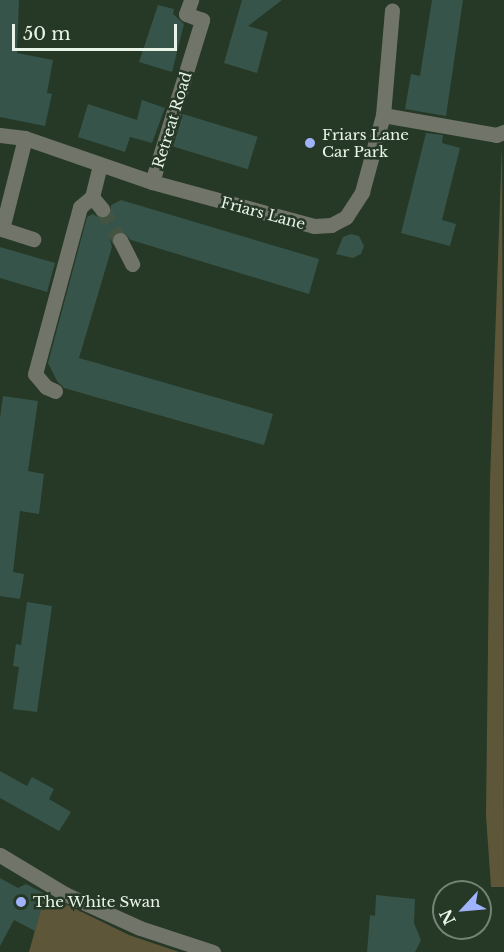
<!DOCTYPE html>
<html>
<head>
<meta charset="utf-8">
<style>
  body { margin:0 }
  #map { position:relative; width:504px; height:952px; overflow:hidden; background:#263826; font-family:"Libre Baskerville",serif }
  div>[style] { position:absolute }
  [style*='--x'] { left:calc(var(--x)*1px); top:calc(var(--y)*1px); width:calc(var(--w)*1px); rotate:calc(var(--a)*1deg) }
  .green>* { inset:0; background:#5e5639 }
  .building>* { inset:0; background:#37544a; transform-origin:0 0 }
  .minor-tunnel>* { height:15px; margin-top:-7.5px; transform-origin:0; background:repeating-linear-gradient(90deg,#435443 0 15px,transparent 0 23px) }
  .minor>* { height:15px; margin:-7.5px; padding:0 7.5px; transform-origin:7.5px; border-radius:7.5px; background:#717469 }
  .dots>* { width:16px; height:16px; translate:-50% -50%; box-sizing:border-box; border:3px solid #263826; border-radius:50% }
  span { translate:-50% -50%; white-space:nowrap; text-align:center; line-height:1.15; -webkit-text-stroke:5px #263826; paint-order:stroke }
  .street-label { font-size:15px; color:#e9f4e9 }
  .poi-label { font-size:15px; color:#e9f4e9 }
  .left { translate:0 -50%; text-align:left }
  .north { position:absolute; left:432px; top:880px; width:60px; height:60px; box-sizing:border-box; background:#263826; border:2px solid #748374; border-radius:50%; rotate:244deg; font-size:16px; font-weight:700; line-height:24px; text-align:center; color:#e9f4e9 }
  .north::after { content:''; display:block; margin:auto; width:21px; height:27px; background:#a0b3fd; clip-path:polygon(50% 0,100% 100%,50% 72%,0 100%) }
  .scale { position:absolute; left:12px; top:24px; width:165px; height:27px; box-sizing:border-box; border:3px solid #e9f4e9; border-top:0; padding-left:8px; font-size:18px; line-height:21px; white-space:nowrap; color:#e9f4e9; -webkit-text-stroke:4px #263826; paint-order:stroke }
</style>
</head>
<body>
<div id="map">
  <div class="green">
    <i style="clip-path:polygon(502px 145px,504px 887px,491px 887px,486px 816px,488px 647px,490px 480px)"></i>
    <i style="clip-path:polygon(45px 894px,129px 935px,179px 952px,29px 952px)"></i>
  </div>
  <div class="building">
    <i style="clip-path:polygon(0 0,19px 0,17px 53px,53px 60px,47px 93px,52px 94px,45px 126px,0 117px)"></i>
    <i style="clip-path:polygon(242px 0,282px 0,248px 26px,268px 32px,257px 73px,224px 63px)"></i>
    <i style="clip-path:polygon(432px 0,463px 0,446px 116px,405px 109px,411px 74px,420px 76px)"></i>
    <i style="clip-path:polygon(158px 5px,174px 9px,173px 14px,184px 24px,172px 72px,139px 62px)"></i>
    <i style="clip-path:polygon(142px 100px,165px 108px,152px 143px,130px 137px,125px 152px,78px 137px,88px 104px,137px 120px)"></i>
    <i style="left:183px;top:114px;width:78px;height:34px;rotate:17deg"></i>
    <i style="clip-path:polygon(426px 133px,443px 135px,442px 143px,460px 148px,442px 220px,456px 224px,450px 246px,401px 233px)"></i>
    <i style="clip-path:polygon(121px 200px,319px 259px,309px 294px,131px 240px,121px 230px,115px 232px,110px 239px,112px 247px,79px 358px,273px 414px,264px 445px,64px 388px,57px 381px,48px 363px,87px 217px,93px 214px,99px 218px,108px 217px,111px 212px,111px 205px)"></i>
    <i style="clip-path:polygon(351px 234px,359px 236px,364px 246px,361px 254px,353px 258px,336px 254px,343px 237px)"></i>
    <i style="clip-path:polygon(0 247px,55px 263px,47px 292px,0 278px)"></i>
    <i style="clip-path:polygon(3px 396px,38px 401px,28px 471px,44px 474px,39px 514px,20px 511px,13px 572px,24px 574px,20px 599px,0 596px,0 418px)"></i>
    <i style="clip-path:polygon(27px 602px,52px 606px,37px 712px,13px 709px,19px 667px,13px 666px,16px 644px,21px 645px)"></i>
    <i style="clip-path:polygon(0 771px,27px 786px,32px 777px,54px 789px,49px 799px,71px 812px,59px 831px,0 798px)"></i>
    <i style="clip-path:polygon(0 878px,18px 888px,26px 884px,45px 894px,35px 931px,14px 920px,0 946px)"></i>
    <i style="clip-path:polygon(376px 895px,415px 899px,414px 923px,421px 940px,415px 952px,367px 952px,370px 915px,375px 916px)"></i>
  </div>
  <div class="minor-tunnel">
    <i style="--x:102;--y:209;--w:36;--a:60"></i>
  </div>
  <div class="minor">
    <i style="--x:383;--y:115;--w:105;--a:-85.1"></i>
    <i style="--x:0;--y:135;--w:25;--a:7"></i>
    <i style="--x:25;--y:138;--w:134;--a:19.1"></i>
    <i style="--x:152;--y:182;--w:168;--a:15.2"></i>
    <i style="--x:314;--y:226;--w:17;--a:-3"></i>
    <i style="--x:331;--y:225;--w:17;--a:-28"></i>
    <i style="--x:346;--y:217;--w:30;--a:-57"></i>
    <i style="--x:362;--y:192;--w:80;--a:-74.7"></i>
    <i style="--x:383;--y:115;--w:115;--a:10"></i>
    <i style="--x:496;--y:135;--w:9;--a:-21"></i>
    <i style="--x:25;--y:138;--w:94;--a:104.2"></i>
    <i style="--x:2;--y:229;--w:33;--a:18"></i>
    <i style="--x:152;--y:182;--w:170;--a:-72.8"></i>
    <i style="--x:202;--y:20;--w:17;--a:-159"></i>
    <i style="--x:186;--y:14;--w:15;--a:-70"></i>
    <i style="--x:92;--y:197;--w:16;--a:50"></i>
    <i style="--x:120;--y:240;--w:27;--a:63"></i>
    <i style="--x:55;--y:391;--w:10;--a:-156"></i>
    <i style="--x:46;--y:387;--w:17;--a:-130"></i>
    <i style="--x:35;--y:374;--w:173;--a:-74.9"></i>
    <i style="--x:80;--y:207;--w:16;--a:-40"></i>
    <i style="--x:92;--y:197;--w:33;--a:-76"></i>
    <i style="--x:0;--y:855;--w:76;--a:31"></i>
    <i style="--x:65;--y:894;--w:82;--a:24.4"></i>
    <i style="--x:140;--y:928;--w:77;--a:18.2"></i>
  </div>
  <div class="dots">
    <i style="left:310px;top:143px;background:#a0b3fd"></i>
    <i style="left:21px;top:902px;background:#a0b3fd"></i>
  </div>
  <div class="street-label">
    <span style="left:172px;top:120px;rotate:-73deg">Retreat Road</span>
    <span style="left:263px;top:213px;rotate:15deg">Friars Lane</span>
  </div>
  <div class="poi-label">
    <span class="left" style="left:322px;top:143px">Friars Lane<br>Car Park</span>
    <span class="left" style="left:33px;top:902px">The White Swan</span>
  </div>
  <div class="north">N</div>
  <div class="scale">50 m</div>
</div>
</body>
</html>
